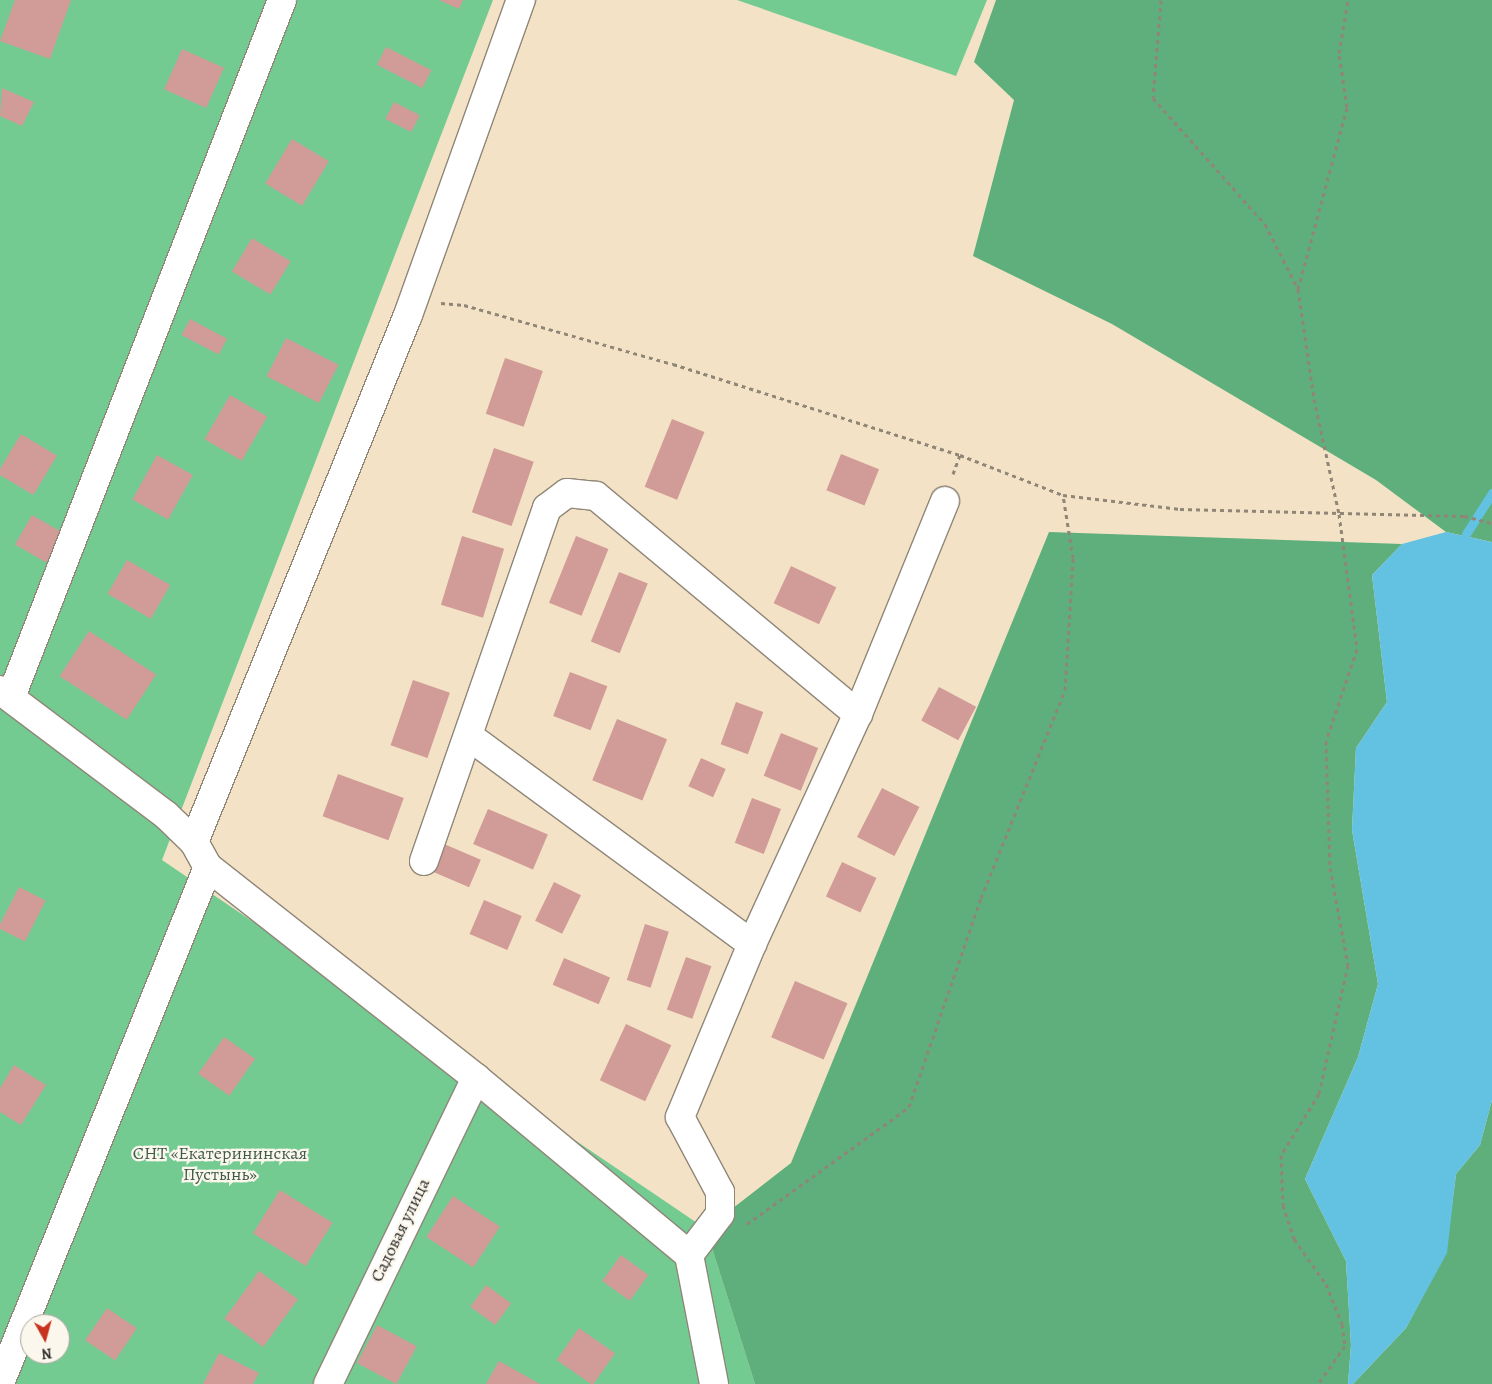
<!DOCTYPE html>
<html>
<head>
<meta charset="utf-8">
<style>
  body { margin:0 }
  #map { position:relative; width:1492px; height:1384px; overflow:hidden; background:#f3e2c5; font-family:Alegreya,serif }
  div>[style] { position:absolute }
  [style*='--x'] { left:calc(var(--x)*1px); top:calc(var(--y)*1px); width:calc(var(--w)*1px); rotate:calc(var(--a)*1deg) }
  .green>* { inset:0; background:#73cb92 }
  .forest>* { inset:0; background:#5eaf7c }
  .water>* { inset:0; background:#63c1e1 }
  .stream>* { height:9px; margin:-4.5px; padding:0 4.5px; transform-origin:4.5px; border-radius:4.5px; background:#63c1e1 }
  .building>* { inset:0; background:#d19b97; transform-origin:0 0 }
  .path>* { height:3px; margin-top:-1.5px; transform-origin:0; background:repeating-linear-gradient(90deg,#8f8678 0 4px,transparent 0 8px) }
  .roads { filter:drop-shadow(1px 0 #8f8678) drop-shadow(-1px 0 #8f8678) drop-shadow(0 1px #8f8678) drop-shadow(0 -1px #8f8678) }
  .minor>* { height:28px; margin:-14px; padding:0 14px; transform-origin:14px; border-radius:14px; background:#fff }
  span { translate:-50% -50%; white-space:nowrap; text-align:center; line-height:1.15; -webkit-text-stroke:4.5px #fbf7ec; paint-order:stroke }
  .park-label { font-size:18px; color:#415b4a }
  .street-label { font-size:18px; color:#2b2b2b }
  .north { position:absolute; left:20px; top:1314px; width:50px; height:50px; box-sizing:border-box; background:#fbf7ec; border:1px solid #a8a59f; border-radius:50%; rotate:173deg; font-size:14px; font-weight:700; line-height:20px; text-align:center; color:#2b2b2b }
  .north::after { content:''; display:block; margin:auto; width:18px; height:22px; background:#c8321e; clip-path:polygon(50% 0,100% 100%,50% 72%,0 100%) }
</style>
</head>
<body>
<div id="map">
  <div class="green">
    <i style="clip-path:polygon(evenodd,0 0,493px 0,162px 860px,706px 1229px,755px 1384px,0 1384px,0 0,30px 1324px,60px 1324px,60px 1354px,30px 1354px,30px 1324px)"></i>
    <i style="clip-path:polygon(737px 0,987px 0,956px 76px)"></i>
  </div>
  <div class="forest">
    <i style="clip-path:polygon(996px 0,1492px 0,1492px 542px,1446px 532px,1376px 480px,1112px 324px,973px 256px,1014px 100px,974px 62px)"></i>
    <i style="clip-path:polygon(1049px 532px,1402px 544px,1372px 575px,1387px 702px,1356px 748px,1352px 830px,1378px 984px,1358px 1057px,1305px 1179px,1346px 1261px,1351px 1345px,1348px 1384px,755px 1384px,706px 1229px,791px 1163px)"></i>
    <i style="clip-path:polygon(1492px 1100px,1492px 1384px,1353px 1384px,1406px 1328px,1446px 1253px,1456px 1174px,1480px 1145px)"></i>
  </div>
  <div class="water">
    <i style="clip-path:polygon(1446px 532px,1492px 542px,1492px 1100px,1480px 1145px,1456px 1174px,1447px 1253px,1406px 1328px,1353px 1384px,1348px 1384px,1351px 1345px,1346px 1261px,1305px 1179px,1358px 1057px,1378px 984px,1352px 830px,1356px 748px,1387px 702px,1372px 575px,1402px 544px)"></i>
  </div>
  <div class="stream">
    <i style="--x:1466;--y:534;--w:49;--a:-57.6"></i>
  </div>
  <div class="building">
    <i style="clip-path:polygon(15px 0,71px 0,50px 59px,0 41px)"></i>
    <i style="clip-path:polygon(439px 0,463px 0,459px 9px)"></i>
    <i style="left:386px;top:47px;width:51px;height:20px;rotate:27deg"></i>
    <i style="left:182px;top:49px;width:46px;height:44px;rotate:24deg"></i>
    <i style="clip-path:polygon(2px 88px,34px 102px,22px 126px,0 116px)"></i>
    <i style="left:394px;top:102px;width:29px;height:19px;rotate:27deg"></i>
    <i style="left:292px;top:139px;width:43px;height:52px;rotate:31deg"></i>
    <i style="left:252px;top:238px;width:45px;height:39px;rotate:31deg"></i>
    <i style="left:190px;top:319px;width:42px;height:18px;rotate:28deg"></i>
    <i style="left:286px;top:338px;width:59px;height:43px;rotate:27deg"></i>
    <i style="left:505px;top:358px;width:40px;height:59px;rotate:19deg"></i>
    <i style="left:230px;top:395px;width:43px;height:51px;rotate:30deg"></i>
    <i style="left:672px;top:419px;width:35px;height:73px;rotate:22deg"></i>
    <i style="left:21px;top:434px;width:42px;height:46px;rotate:31deg"></i>
    <i style="left:494px;top:448px;width:42px;height:68px;rotate:19deg"></i>
    <i style="left:841px;top:454px;width:41px;height:39px;rotate:22deg"></i>
    <i style="left:157px;top:455px;width:41px;height:51px;rotate:29deg"></i>
    <i style="left:32px;top:515px;width:36px;height:34px;rotate:30deg"></i>
    <i style="left:462px;top:536px;width:44px;height:72px;rotate:17deg"></i>
    <i style="left:576px;top:536px;width:35px;height:72px;rotate:22deg"></i>
    <i style="left:127px;top:560px;width:50px;height:39px;rotate:30deg"></i>
    <i style="left:791px;top:566px;width:50px;height:41px;rotate:25deg"></i>
    <i style="left:619px;top:572px;width:31px;height:75px;rotate:22deg"></i>
    <i style="left:89px;top:631px;width:80px;height:54px;rotate:33deg"></i>
    <i style="left:570px;top:672px;width:40px;height:47px;rotate:21deg"></i>
    <i style="left:413px;top:680px;width:39px;height:69px;rotate:19deg"></i>
    <i style="left:939px;top:687px;width:42px;height:38px;rotate:28deg"></i>
    <i style="left:736px;top:702px;width:29px;height:45px;rotate:20deg"></i>
    <i style="left:617px;top:719px;width:54px;height:66px;rotate:22deg"></i>
    <i style="left:781px;top:733px;width:40px;height:46px;rotate:22deg"></i>
    <i style="left:701px;top:758px;width:27px;height:31px;rotate:24deg"></i>
    <i style="left:338px;top:774px;width:70px;height:45px;rotate:20deg"></i>
    <i style="left:882px;top:788px;width:42px;height:55px;rotate:27deg"></i>
    <i style="left:752px;top:798px;width:31px;height:48px;rotate:21deg"></i>
    <i style="left:488px;top:809px;width:65px;height:38px;rotate:23deg"></i>
    <i style="left:444px;top:844px;width:40px;height:30px;rotate:23deg"></i>
    <i style="left:842px;top:862px;width:38px;height:38px;rotate:25deg"></i>
    <i style="left:554px;top:882px;width:30px;height:43px;rotate:26deg"></i>
    <i style="left:19px;top:887px;width:30px;height:46px;rotate:27deg"></i>
    <i style="left:484px;top:900px;width:41px;height:37px;rotate:23deg"></i>
    <i style="left:645px;top:924px;width:25px;height:59px;rotate:18deg"></i>
    <i style="left:686px;top:957px;width:27px;height:56px;rotate:20deg"></i>
    <i style="left:564px;top:958px;width:50px;height:29px;rotate:23deg"></i>
    <i style="left:795px;top:981px;width:57px;height:61px;rotate:23deg"></i>
    <i style="left:626px;top:1024px;width:50px;height:62px;rotate:25deg"></i>
    <i style="left:224px;top:1037px;width:38px;height:45px;rotate:35deg"></i>
    <i style="clip-path:polygon(14px 1065px,46px 1085px,21px 1125px,0 1112px,0 1088px)"></i>
    <i style="left:280px;top:1190px;width:62px;height:51px;rotate:32deg"></i>
    <i style="left:453px;top:1196px;width:56px;height:49px;rotate:33deg"></i>
    <i style="left:621px;top:1255px;width:34px;height:32px;rotate:36deg"></i>
    <i style="left:259px;top:1271px;width:48px;height:59px;rotate:36deg"></i>
    <i style="left:486px;top:1285px;width:31px;height:27px;rotate:36deg"></i>
    <i style="left:107px;top:1308px;width:36px;height:39px;rotate:34deg"></i>
    <i style="left:377px;top:1325px;width:45px;height:43px;rotate:28deg"></i>
    <i style="left:579px;top:1328px;width:44px;height:39px;rotate:35deg"></i>
    <i style="clip-path:polygon(219px 1353px,259px 1373px,253px 1384px,203px 1384px)"></i>
    <i style="clip-path:polygon(499px 1361px,540px 1384px,486px 1384px)"></i>
  </div>
  <div class="path">
    <i style="--x:1161;--y:0;--w:98;--a:94.7"></i>
    <i style="--x:1153;--y:98;--w:169;--a:48.4"></i>
    <i style="--x:1265;--y:224;--w:73;--a:63.1"></i>
    <i style="--x:1298;--y:289;--w:111;--a:81.7"></i>
    <i style="--x:1314;--y:399;--w:118;--a:77.7"></i>
    <i style="--x:1339;--y:514;--w:136;--a:82.4"></i>
    <i style="--x:1357;--y:649;--w:97;--a:108.6"></i>
    <i style="--x:1326;--y:741;--w:127;--a:88.2"></i>
    <i style="--x:1330;--y:868;--w:99;--a:79.5"></i>
    <i style="--x:1348;--y:965;--w:132;--a:102.7"></i>
    <i style="--x:1319;--y:1094;--w:72;--a:121.9"></i>
    <i style="--x:1281;--y:1155;--w:50;--a:87.7"></i>
    <i style="--x:1283;--y:1205;--w:36;--a:72"></i>
    <i style="--x:1294;--y:1239;--w:55;--a:54.6"></i>
    <i style="--x:1326;--y:1284;--w:43;--a:68.2"></i>
    <i style="--x:1342;--y:1324;--w:22;--a:82"></i>
    <i style="--x:1345;--y:1346;--w:47;--a:125.4"></i>
    <i style="--x:1298;--y:289;--w:188;--a:-74.9"></i>
    <i style="--x:1347;--y:107;--w:55;--a:-98.4"></i>
    <i style="--x:1339;--y:53;--w:54;--a:-80.4"></i>
    <i style="--x:441;--y:303;--w:23;--a:5"></i>
    <i style="--x:464;--y:305;--w:217;--a:15.8"></i>
    <i style="--x:673;--y:364;--w:301;--a:17.6"></i>
    <i style="--x:960;--y:455;--w:110;--a:21.2"></i>
    <i style="--x:1063;--y:495;--w:118;--a:6.8"></i>
    <i style="--x:1180;--y:509;--w:284;--a:1.4"></i>
    <i style="--x:1464;--y:516;--w:29;--a:14"></i>
    <i style="--x:953;--y:474;--w:20;--a:-70"></i>
    <i style="--x:747;--y:1224;--w:200;--a:-35.8"></i>
    <i style="--x:909;--y:1107;--w:221;--a:-71"></i>
    <i style="--x:981;--y:898;--w:224;--a:-68"></i>
    <i style="--x:1065;--y:690;--w:132;--a:-86.5"></i>
    <i style="--x:1073;--y:558;--w:64;--a:-99"></i>
  </div>
  <div class="roads">
    <div class="minor">
      <i style="--x:0;--y:690;--w:208;--a:37"></i>
      <i style="--x:166;--y:815;--w:39;--a:44"></i>
      <i style="--x:194;--y:842;--w:29;--a:61"></i>
      <i style="--x:208;--y:867;--w:341;--a:38.2"></i>
      <i style="--x:476;--y:1078;--w:277;--a:39.7"></i>
      <i style="--x:689;--y:1255;--w:131;--a:79"></i>
      <i style="--x:11;--y:697;--w:748;--a:-68.75"></i>
      <i style="--x:470;--y:737;--w:350;--a:36.3"></i>
      <i style="--x:194;--y:842;--w:569;--a:-67.9"></i>
      <i style="--x:408;--y:315;--w:335;--a:-70.3"></i>
      <i style="--x:424;--y:861;--w:374;--a:-70.8"></i>
      <i style="--x:547;--y:508;--w:25;--a:-37"></i>
      <i style="--x:567;--y:493;--w:29;--a:6"></i>
      <i style="--x:596;--y:496;--w:341;--a:39.8"></i>
      <i style="--x:689;--y:1255;--w:51;--a:-52.9"></i>
      <i style="--x:720;--y:1214;--w:22;--a:-90"></i>
      <i style="--x:720;--y:1192;--w:85;--a:-118.1"></i>
      <i style="--x:680;--y:1117;--w:187;--a:-67.4"></i>
      <i style="--x:752;--y:944;--w:253;--a:-65.3"></i>
      <i style="--x:858;--y:714;--w:230;--a:-67.8"></i>
      <i style="--x:0;--y:1383;--w:556;--a:-68.05"></i>
      <i style="--x:328;--y:1384;--w:340;--a:-64.2"></i>
    </div>
  </div>
  <div class="park-label">
    <span style="left:220px;top:1164px">СНТ «Екатерининская<br>Пустынь»</span>
  </div>
  <div class="street-label">
    <span style="left:400px;top:1230px;rotate:-64deg">Садовая улица</span>
  </div>
  <div class="north">N</div>
</div>
</body>
</html>
